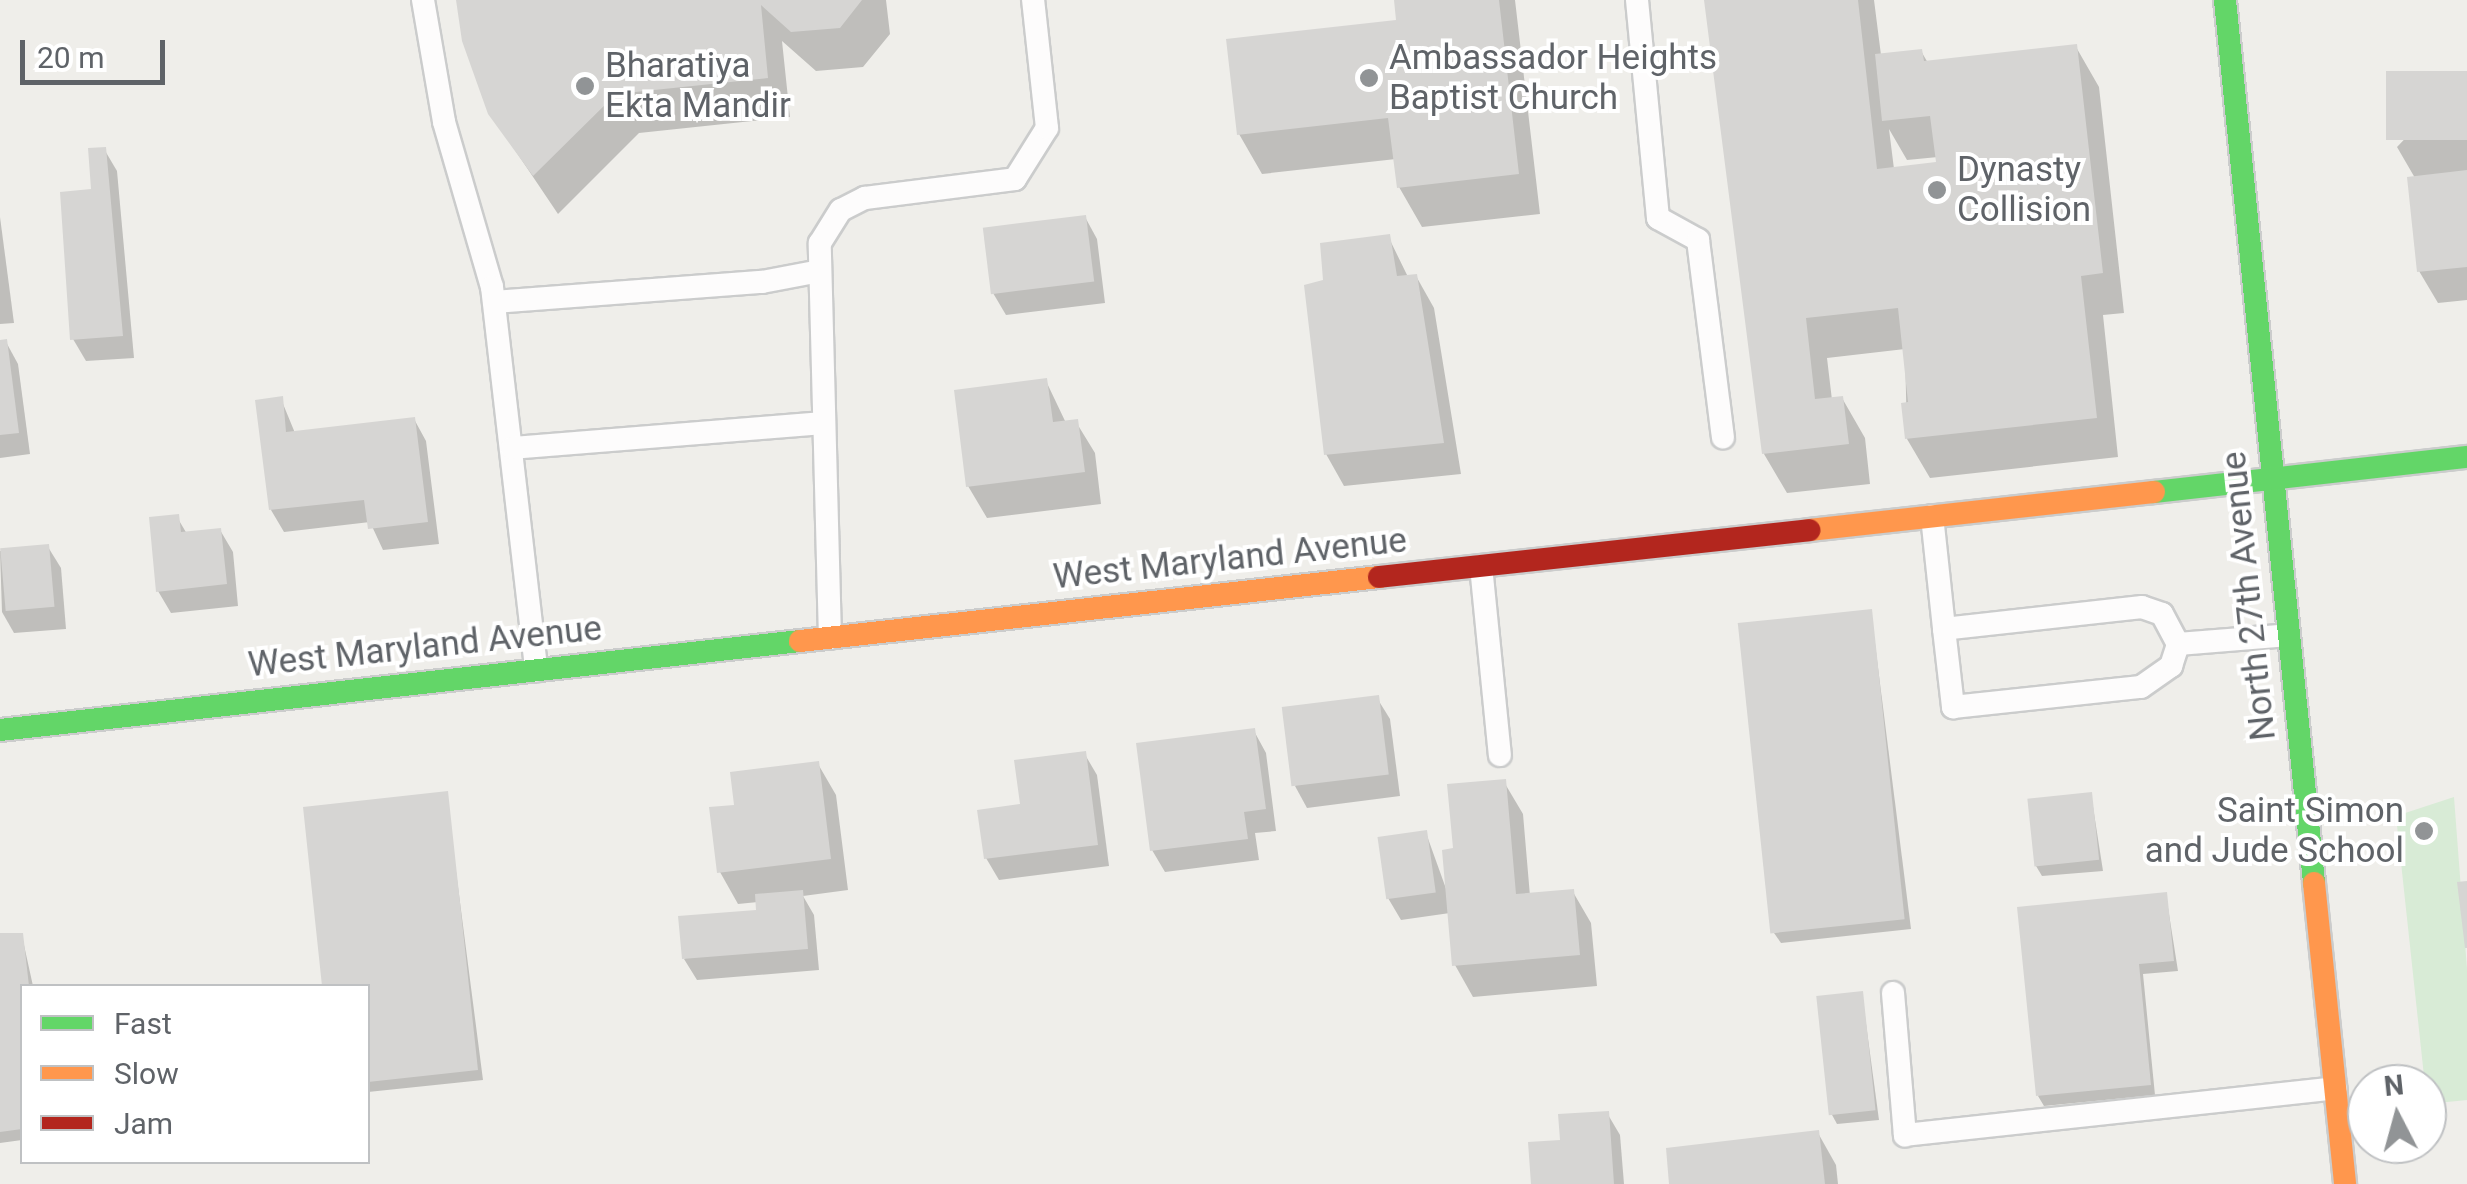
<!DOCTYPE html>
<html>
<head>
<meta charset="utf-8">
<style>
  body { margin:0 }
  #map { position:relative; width:2467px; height:1184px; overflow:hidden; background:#efeeea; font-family:Roboto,sans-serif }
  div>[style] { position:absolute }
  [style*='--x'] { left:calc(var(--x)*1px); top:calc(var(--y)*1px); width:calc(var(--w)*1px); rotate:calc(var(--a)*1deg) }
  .green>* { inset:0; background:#d8ebd6 }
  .shadow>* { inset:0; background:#0003 }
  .building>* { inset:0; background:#d6d5d3; transform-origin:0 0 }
  .roads { filter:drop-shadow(2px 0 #cbcccc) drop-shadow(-2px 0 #cbcccc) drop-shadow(0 2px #cbcccc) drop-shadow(0 -2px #cbcccc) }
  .lane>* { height:22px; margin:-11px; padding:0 11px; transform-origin:11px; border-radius:11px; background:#fdfcfc }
  .fast>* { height:22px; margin:-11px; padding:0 11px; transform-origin:11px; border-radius:11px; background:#63d668 }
  .slow>* { height:22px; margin:-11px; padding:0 11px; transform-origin:11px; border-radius:11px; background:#ff974d }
  .jam>* { height:22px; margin:-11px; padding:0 11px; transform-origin:11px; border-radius:11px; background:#b3261e }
  .dots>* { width:28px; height:28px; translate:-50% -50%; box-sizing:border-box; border:5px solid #fff; border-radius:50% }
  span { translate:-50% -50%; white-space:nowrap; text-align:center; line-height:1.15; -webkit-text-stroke:8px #fff; paint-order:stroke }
  .poi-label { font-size:35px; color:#5f6368 }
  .left { translate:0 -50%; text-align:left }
  .right { translate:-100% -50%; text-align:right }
  .street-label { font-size:35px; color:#5f6368 }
  .legend { position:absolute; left:20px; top:984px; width:350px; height:180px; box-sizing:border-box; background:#fff; border:2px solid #bfc1c3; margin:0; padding:12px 18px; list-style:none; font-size:30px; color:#5f6368 }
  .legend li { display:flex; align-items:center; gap:20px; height:50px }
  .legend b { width:50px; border:2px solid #bfc1c3 }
  .north { position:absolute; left:2347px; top:1064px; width:100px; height:100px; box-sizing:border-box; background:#fff; border:2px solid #bfc1c3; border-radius:50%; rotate:354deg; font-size:28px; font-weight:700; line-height:40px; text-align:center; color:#5f6368 }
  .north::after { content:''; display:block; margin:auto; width:35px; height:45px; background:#919496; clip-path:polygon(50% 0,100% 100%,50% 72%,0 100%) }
  .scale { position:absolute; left:20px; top:40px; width:145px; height:45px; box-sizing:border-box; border:5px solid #5f6368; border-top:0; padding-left:12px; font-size:30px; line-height:35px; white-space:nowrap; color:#5f6368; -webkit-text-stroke:8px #fff; paint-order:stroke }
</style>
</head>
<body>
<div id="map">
  <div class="green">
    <i style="clip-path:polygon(2454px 797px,2467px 969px,2467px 1100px,2427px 1104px,2396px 816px)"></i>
  </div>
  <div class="shadow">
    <i style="clip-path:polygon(459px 0,886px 0,890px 34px,863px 67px,816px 71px,782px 41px,790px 117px,639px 133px,558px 214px,490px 113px)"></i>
    <i style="clip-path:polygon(1396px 0,1515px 0,1540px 214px,1422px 227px,1399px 187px,1396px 159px,1262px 174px,1239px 134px,1399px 22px)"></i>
    <i style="clip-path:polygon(evenodd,1708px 0,1874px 0,1881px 55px,1921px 51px,1928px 63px,2076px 47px,2099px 87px,2124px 313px,2103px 315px,2118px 457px,1930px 478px,1907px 439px,1905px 349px,1827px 358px,1832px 400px,1842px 398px,1865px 438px,1870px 484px,1787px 493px,1764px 454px,1708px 0,1889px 129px,1907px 160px,1938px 157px,1938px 164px,1894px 169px,1889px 129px)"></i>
    <i style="clip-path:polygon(2467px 74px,2467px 300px,2438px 303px,2419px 271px,2415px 178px,2397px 147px)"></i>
    <i style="clip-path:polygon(104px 149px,117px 171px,134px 358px,86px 361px,73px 339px)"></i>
    <i style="clip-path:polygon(0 217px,14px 323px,0 324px)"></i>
    <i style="clip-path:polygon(1085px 217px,1097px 239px,1105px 303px,1006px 315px,993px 293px)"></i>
    <i style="clip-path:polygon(1388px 236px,1408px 277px,1416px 276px,1434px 308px,1461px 474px,1344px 486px,1326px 454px,1326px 282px)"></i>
    <i style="clip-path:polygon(6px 342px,18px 364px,30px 454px,0 458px,0 343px)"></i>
    <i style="clip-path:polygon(1046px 381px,1066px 423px,1076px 422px,1095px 453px,1101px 504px,987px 518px,968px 486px)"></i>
    <i style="clip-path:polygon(281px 399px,295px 433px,414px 419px,426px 441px,439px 544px,383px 550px,370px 522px,284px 532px,271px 510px)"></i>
    <i style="clip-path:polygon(177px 517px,187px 534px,220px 530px,233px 552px,238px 606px,171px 613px,158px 591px)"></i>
    <i style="clip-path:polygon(48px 547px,61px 568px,66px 629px,14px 633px,2px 612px,0 551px)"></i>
    <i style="clip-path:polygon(1871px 612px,1911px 929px,1781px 943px,1774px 933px)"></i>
    <i style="clip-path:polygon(1377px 698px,1390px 719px,1400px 796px,1307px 808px,1295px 786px)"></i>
    <i style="clip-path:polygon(1254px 731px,1266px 753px,1276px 831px,1255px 833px,1259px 860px,1165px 872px,1152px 850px)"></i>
    <i style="clip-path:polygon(1084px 753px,1097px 775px,1109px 866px,999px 880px,986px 858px,1023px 807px)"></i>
    <i style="clip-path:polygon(818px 764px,836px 795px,848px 890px,803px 896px,814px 915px,819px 970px,697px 980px,684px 959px,759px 912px,758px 902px,738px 904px,720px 872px,737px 807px)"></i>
    <i style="clip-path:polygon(1504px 782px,1523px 814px,1530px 896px,1573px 892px,1591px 923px,1597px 986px,1473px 997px,1455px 965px,1450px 913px,1401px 920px,1388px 898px,1426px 833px,1449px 897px,1456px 851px)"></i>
    <i style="clip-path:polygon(446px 794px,483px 1080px,368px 1092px,368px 986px,325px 986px,306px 809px)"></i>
    <i style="clip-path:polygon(2091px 794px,2103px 871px,2042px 876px,2036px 866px)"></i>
    <i style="clip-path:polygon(2166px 895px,2178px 971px,2143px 974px,2155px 1095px,2044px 1106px,2038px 1096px)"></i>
    <i style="clip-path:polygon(0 935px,22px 936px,33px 986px,22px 986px,22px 1140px,0 1143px)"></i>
    <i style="clip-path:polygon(1862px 994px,1879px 1120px,1837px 1124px,1831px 1113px)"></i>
    <i style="clip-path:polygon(1607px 1113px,1620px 1135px,1624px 1184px,1533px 1184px,1563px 1142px)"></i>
    <i style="clip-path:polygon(1818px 1133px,1836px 1165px,1838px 1184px,1672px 1184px)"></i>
  </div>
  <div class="building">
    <i style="clip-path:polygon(456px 0,862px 0,840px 28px,791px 32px,761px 5px,768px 78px,616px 94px,533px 176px,488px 114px,462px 41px)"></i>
    <i style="clip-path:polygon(1394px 0,1499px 0,1519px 174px,1397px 188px,1388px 118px,1237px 135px,1226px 39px,1396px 20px)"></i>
    <i style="clip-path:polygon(1704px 0,1858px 0,1877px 169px,1936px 162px,1930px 116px,1882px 121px,1875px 54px,1922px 49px,1924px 61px,2077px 44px,2103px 273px,2081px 276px,2097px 418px,1905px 439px,1901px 403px,1908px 402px,1898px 308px,1806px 318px,1815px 399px,1843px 396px,1849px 444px,1762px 454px)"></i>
    <i style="left:2467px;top:71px;width:69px;height:81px;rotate:90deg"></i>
    <i style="clip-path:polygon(106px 147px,123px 336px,70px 340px,60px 192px,91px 189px,88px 148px)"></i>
    <i style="clip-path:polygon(2467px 170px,2467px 267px,2417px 272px,2407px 177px)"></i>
    <i style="left:1086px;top:215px;width:67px;height:104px;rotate:83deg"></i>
    <i style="clip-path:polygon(1390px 234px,1397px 276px,1417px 274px,1444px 443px,1324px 455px,1304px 285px,1323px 280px,1320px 243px)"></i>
    <i style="clip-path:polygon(7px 339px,19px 433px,0 435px,0 340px)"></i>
    <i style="clip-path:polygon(1047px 378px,1053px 422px,1078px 419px,1085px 472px,966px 487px,954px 390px)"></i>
    <i style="clip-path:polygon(283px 396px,286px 432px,415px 417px,428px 522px,368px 529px,364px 500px,269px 510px,255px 400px)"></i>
    <i style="clip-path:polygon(179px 514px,181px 532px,221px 528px,227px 584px,156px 592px,149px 517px)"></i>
    <i style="left:49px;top:544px;width:63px;height:49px;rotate:85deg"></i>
    <i style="left:1872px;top:609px;width:312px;height:135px;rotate:84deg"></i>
    <i style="left:1379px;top:695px;width:80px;height:98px;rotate:83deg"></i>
    <i style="clip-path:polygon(1255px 728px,1266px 809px,1244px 812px,1248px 839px,1150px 851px,1136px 743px)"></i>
    <i style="clip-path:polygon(1086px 751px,1098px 845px,984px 859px,977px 810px,1020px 804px,1014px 760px)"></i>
    <i style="clip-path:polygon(819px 761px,831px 859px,717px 873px,709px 807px,734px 805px,730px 772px)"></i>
    <i style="clip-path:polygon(1506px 779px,1516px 894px,1574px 889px,1580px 955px,1452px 966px,1442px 850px,1453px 848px,1447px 784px)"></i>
    <i style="clip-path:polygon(448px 791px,478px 1070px,368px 1082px,368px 986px,322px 986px,303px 807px)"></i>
    <i style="left:2092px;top:792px;width:68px;height:65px;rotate:84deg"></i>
    <i style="left:1427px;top:830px;width:63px;height:50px;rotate:82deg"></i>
    <i style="clip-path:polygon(2467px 881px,2467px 948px,2465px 948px,2457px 882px)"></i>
    <i style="clip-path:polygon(803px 890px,808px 949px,682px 959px,678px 916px,756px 910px,755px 894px)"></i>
    <i style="clip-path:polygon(2167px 892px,2174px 961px,2139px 964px,2151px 1085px,2036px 1096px,2017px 907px)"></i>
    <i style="clip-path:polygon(0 933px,23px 933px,29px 986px,22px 986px,22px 1129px,0 1132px)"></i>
    <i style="left:1863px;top:991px;width:120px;height:47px;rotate:84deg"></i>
    <i style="clip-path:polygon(1609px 1111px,1614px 1184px,1531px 1184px,1528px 1142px,1560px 1140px,1558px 1114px)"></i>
    <i style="clip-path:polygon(1819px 1130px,1825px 1184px,1669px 1184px,1666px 1148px)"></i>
  </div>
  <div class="roads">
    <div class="lane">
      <i style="--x:423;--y:0;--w:124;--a:80.2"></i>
      <i style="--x:444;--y:122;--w:172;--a:73.8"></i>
      <i style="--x:492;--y:287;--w:386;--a:83.4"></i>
      <i style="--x:1637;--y:0;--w:219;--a:84.5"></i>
      <i style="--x:1658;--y:218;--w:46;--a:28.8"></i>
      <i style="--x:1698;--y:240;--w:199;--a:82.8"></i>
      <i style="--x:494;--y:302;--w:269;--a:-4.3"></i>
      <i style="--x:762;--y:282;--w:59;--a:-10.7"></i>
      <i style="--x:512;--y:448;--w:311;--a:-4.6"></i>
      <i style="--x:1932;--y:516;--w:114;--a:83.9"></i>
      <i style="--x:1944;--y:629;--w:79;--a:83.4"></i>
      <i style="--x:1953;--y:707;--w:189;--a:-6.1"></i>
      <i style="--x:2141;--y:687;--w:37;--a:-35"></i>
      <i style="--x:2171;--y:666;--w:23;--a:-72"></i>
      <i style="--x:2178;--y:644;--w:34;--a:-118"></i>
      <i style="--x:2162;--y:614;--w:21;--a:-161"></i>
      <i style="--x:2142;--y:607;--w:199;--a:173.7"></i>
      <i style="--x:1481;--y:566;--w:190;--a:84.3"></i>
      <i style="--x:830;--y:638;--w:395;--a:-91.5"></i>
      <i style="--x:820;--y:243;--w:39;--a:-58"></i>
      <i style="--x:841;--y:210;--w:27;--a:-27"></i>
      <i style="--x:865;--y:198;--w:151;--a:-7.2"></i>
      <i style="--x:1015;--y:179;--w:60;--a:-57.9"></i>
      <i style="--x:1047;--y:128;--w:129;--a:-96.2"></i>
      <i style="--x:2178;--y:644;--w:111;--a:-4.6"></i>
      <i style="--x:1893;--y:993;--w:143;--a:85.2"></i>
      <i style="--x:1905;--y:1135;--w:433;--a:-6.2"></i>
    </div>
    <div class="fast">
      <i style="--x:2225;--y:0;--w:887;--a:84.24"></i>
      <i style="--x:2154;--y:492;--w:315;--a:-6.4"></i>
      <i style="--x:0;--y:730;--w:805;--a:-6.35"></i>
    </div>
    <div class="slow">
      <i style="--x:1809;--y:530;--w:347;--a:-6.3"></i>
      <i style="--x:800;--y:641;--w:583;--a:-6.31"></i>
      <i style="--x:2314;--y:883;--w:303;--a:84.1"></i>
    </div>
    <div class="jam">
      <i style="--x:1379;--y:577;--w:433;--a:-6.2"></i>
    </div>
  </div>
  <div class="dots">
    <i style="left:1369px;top:78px;background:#919496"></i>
    <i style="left:585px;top:86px;background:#919496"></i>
    <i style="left:1937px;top:190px;background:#919496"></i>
    <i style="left:2424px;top:831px;background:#919496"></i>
  </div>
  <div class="poi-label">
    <span class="left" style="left:1389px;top:78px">Ambassador Heights<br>Baptist Church</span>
    <span class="left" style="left:605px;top:86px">Bharatiya<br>Ekta Mandir</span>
    <span class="left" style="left:1957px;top:190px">Dynasty<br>Collision</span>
    <span class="right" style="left:2404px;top:831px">Saint Simon<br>and Jude School</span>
  </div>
  <div class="street-label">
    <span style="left:1230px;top:559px;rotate:-6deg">West Maryland Avenue</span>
    <span style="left:2249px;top:596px;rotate:-96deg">North 27th Avenue</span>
    <span style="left:425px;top:647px;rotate:-6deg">West Maryland Avenue</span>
  </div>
  <ul class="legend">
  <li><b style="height:12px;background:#63d668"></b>Fast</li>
  <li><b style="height:12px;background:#ff974d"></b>Slow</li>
  <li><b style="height:12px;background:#b3261e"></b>Jam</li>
  </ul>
  <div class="north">N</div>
  <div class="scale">20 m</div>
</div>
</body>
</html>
